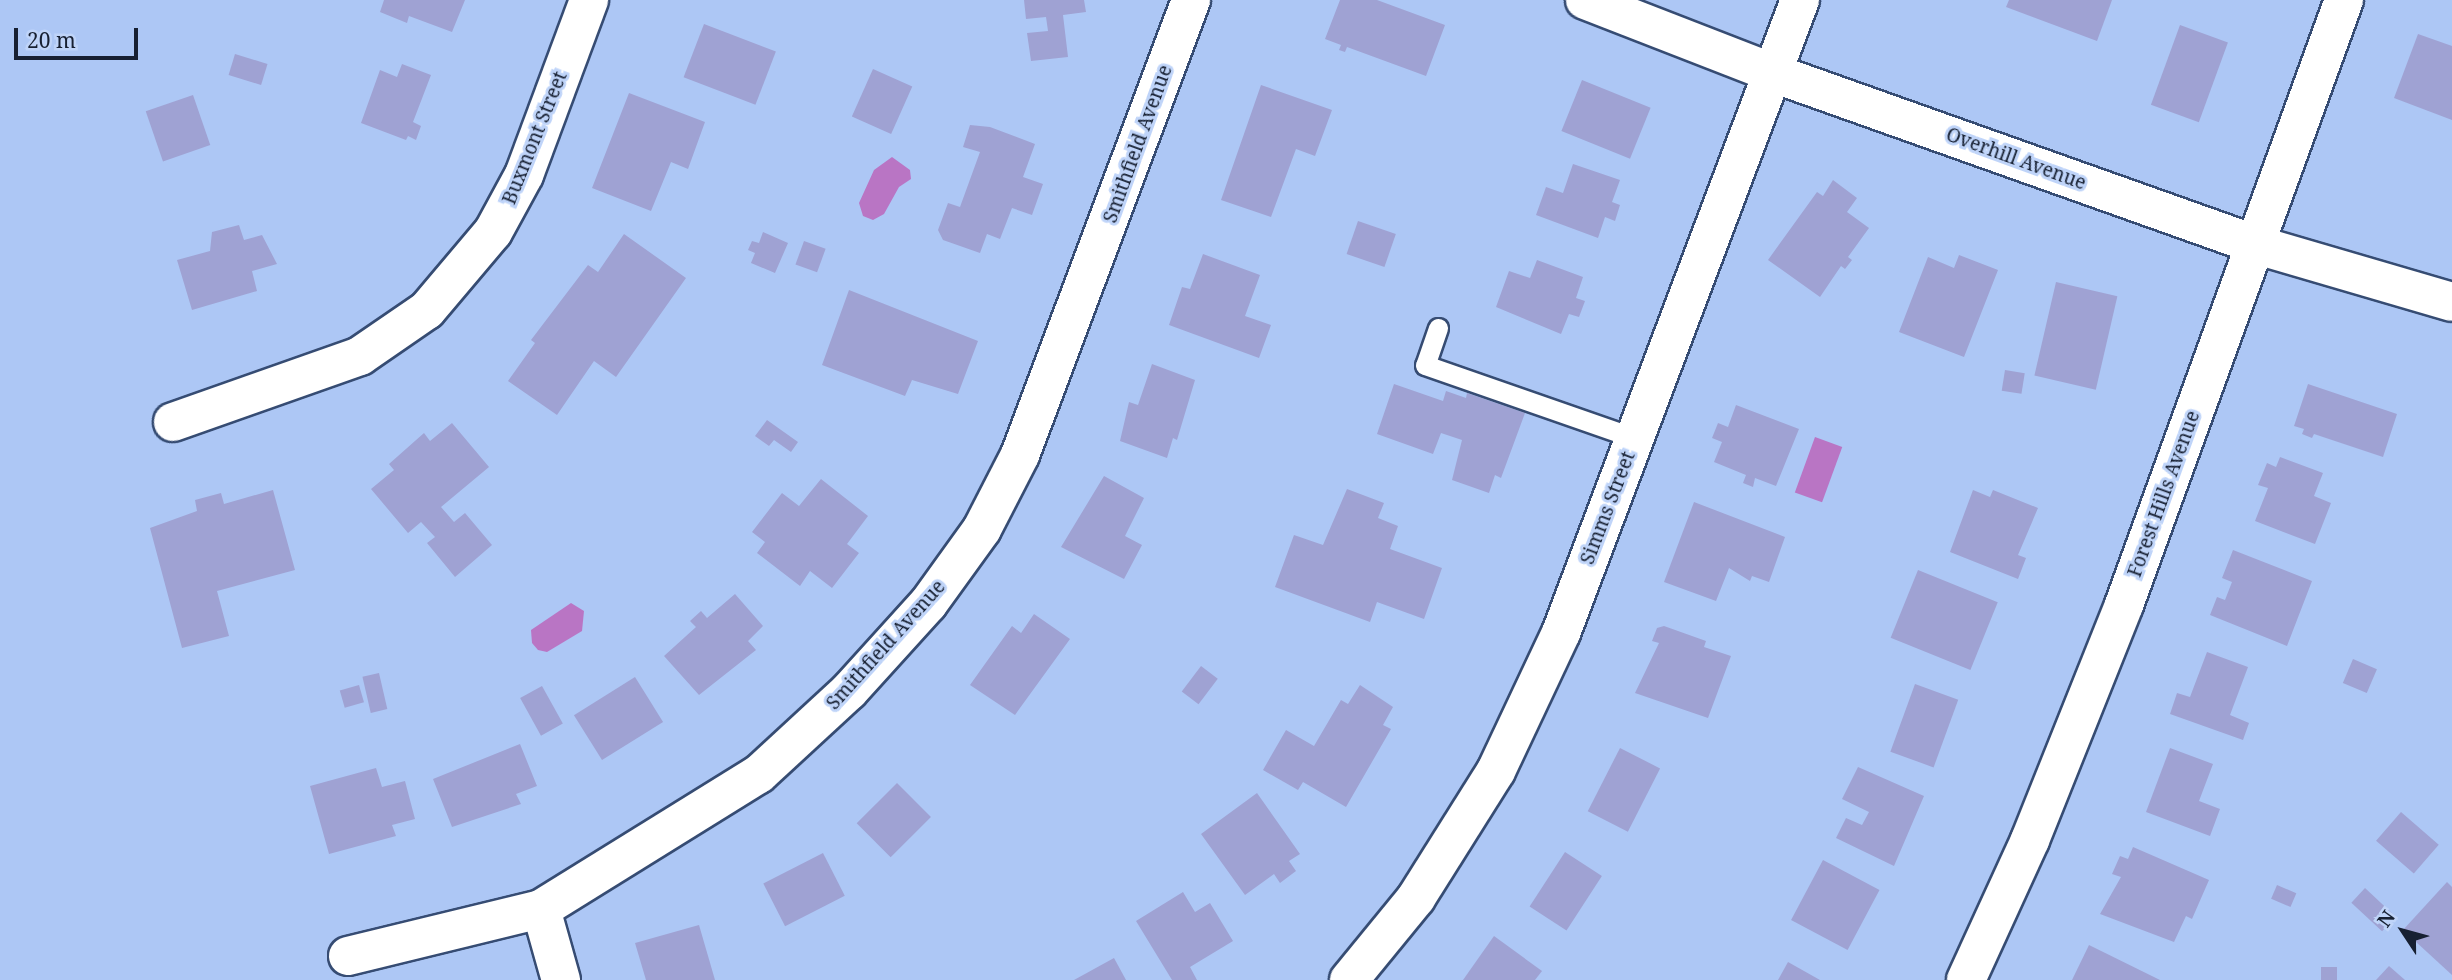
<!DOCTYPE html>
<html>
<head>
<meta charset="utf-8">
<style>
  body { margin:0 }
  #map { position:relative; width:2452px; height:980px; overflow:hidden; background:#adc7f5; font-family:"Noto Serif",serif }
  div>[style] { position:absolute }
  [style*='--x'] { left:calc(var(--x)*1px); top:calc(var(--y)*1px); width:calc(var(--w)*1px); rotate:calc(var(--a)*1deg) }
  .water>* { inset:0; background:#b975c4; transform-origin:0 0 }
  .building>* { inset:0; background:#9fa2d3; transform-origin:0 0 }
  .roads { filter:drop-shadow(2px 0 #364c73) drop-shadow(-2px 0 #364c73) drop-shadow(0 2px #364c73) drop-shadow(0 -2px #364c73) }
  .lane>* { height:19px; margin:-9.5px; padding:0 9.5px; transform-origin:9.5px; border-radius:9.5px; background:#fff }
  .street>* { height:38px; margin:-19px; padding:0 19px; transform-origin:19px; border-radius:19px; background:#fff }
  span { translate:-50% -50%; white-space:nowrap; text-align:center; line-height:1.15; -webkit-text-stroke:6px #bfd4f9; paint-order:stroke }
  .street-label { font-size:19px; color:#172032 }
  .north { position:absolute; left:2368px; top:896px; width:70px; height:70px; -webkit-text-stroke:5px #bfd4f9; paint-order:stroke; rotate:306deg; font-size:19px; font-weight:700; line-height:28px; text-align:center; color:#172032 }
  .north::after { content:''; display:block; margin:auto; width:24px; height:32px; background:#172032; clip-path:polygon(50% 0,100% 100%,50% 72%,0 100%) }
  .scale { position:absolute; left:14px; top:28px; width:124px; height:32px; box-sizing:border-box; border:4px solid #172032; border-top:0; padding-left:9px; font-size:21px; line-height:24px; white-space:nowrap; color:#172032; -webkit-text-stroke:5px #bfd4f9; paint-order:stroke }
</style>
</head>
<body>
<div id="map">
  <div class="water">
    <i style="clip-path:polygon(892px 157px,910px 170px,911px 179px,899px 187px,884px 214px,873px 220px,863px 216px,859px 203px,874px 170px)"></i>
    <i style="left:1815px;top:437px;width:29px;height:59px;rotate:20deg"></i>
    <i style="clip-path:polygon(571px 603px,584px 611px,582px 631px,547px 652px,538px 650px,532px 643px,531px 630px)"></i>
  </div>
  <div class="building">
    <i style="clip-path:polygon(384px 0,465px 0,452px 32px,409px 16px,407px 23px,380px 12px)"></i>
    <i style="clip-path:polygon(1024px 0,1084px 0,1086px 12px,1063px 15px,1068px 57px,1031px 61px,1027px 33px,1048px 31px,1046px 17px,1026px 19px)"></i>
    <i style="clip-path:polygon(1340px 0,1377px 0,1445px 25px,1426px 76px,1347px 47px,1345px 52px,1339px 50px,1341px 45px,1325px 39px)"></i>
    <i style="clip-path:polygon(2009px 0,2112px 0,2097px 41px,2006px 7px)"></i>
    <i style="left:704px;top:24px;width:77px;height:57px;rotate:21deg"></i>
    <i style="left:2180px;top:25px;width:51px;height:85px;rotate:20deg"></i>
    <i style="clip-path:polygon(2418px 34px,2452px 46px,2452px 120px,2394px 98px)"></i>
    <i style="left:235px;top:54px;width:34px;height:22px;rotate:17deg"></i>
    <i style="clip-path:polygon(402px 64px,431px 75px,413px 122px,421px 126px,416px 140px,408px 136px,406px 140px,361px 123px,380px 70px,397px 77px)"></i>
    <i style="left:873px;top:69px;width:43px;height:52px;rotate:24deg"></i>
    <i style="left:1582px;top:80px;width:74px;height:55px;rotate:22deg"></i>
    <i style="clip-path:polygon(1261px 85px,1332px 110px,1315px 156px,1296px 149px,1271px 217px,1221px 200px)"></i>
    <i style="clip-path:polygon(629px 93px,705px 122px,688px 169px,671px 162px,651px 211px,592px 188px)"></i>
    <i style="left:193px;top:95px;width:53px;height:50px;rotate:71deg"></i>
    <i style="clip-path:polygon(970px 125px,990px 127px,1035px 144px,1023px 177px,1043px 184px,1032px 215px,1012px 208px,1000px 239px,987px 234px,980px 253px,943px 240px,938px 230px,948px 203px,960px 207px,980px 152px,963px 147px)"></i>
    <i style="clip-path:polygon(1573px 164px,1620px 180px,1612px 202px,1620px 205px,1615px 221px,1605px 217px,1598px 238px,1536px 215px,1546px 187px,1563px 193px)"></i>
    <i style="clip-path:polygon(1833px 180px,1857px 198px,1847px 212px,1869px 228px,1848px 257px,1852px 260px,1845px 269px,1841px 266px,1820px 297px,1768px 260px,1817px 192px,1823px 196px)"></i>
    <i style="left:1358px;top:221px;width:40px;height:35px;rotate:19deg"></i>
    <i style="clip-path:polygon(239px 225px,244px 240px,262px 235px,277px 264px,252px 271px,257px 291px,192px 310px,177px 260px,210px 251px,212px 232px)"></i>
    <i style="clip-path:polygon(763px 232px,788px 243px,775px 273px,751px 263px,755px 253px,748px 250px,752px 241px,759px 243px)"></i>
    <i style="clip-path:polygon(624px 234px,686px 278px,616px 377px,594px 361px,557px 415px,508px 381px,535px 343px,531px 340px,588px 265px,598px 272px)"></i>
    <i style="left:804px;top:241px;width:23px;height:25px;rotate:20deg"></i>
    <i style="clip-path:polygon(1203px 254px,1260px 275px,1245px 316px,1271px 325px,1259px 358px,1169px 325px,1182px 287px,1190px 289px)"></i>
    <i style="clip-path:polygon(1959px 255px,1998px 270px,1964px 357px,1899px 332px,1928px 257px,1954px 268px)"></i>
    <i style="clip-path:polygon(1537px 260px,1583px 277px,1576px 298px,1585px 301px,1579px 317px,1569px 314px,1561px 334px,1496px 307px,1509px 271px,1530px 278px)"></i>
    <i style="left:2056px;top:282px;width:63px;height:96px;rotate:13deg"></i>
    <i style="clip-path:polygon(849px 290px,978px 341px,958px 394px,912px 380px,905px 396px,822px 365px)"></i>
    <i style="clip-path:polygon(1152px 364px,1195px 380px,1177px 440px,1173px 438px,1167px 458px,1120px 441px,1129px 402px,1138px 405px)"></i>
    <i style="left:2005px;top:370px;width:20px;height:21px;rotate:9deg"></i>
    <i style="clip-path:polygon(1394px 384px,1443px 401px,1446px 391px,1466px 398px,1467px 393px,1525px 413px,1501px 478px,1495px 475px,1489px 493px,1452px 480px,1462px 440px,1441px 433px,1433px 454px,1377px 434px)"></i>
    <i style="clip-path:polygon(2308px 384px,2397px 414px,2383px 457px,2314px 434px,2312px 438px,2302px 434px,2304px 429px,2294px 426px)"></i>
    <i style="clip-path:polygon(1736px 405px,1799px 429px,1776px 486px,1755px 478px,1753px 487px,1743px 483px,1746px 475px,1714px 462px,1722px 442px,1712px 438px,1718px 423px,1728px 427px)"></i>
    <i style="clip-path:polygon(767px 420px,798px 442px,791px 452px,774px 440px,769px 446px,755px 436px)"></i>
    <i style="clip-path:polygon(452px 423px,489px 467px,441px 507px,454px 522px,465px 513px,492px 545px,455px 577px,427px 543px,435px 537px,421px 522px,408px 533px,371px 489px,394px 470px,389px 464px,424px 433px,430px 441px)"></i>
    <i style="clip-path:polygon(2280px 457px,2323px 473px,2314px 496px,2331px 503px,2315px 544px,2255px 521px,2268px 488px,2258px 485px,2267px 463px,2276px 467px)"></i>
    <i style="clip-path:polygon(1104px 476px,1144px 498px,1125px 536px,1142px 545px,1124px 579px,1061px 547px)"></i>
    <i style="clip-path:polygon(821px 479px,868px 516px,847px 544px,859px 553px,832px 588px,810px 571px,800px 586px,757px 553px,765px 542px,752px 532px,782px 493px,799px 506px)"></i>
    <i style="clip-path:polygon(1347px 489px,1384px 503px,1378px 518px,1398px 526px,1390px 549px,1442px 568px,1424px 619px,1377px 602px,1370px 622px,1275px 587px,1294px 535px,1323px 545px)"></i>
    <i style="clip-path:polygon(273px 490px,295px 570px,217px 591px,229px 636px,182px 648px,150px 528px,197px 511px,195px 500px,221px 493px,224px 504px)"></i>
    <i style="clip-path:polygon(1973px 490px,1990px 497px,1993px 490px,2038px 508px,2018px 555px,2026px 558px,2018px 579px,1950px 552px)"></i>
    <i style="clip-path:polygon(1694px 502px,1785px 537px,1769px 582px,1752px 576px,1750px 581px,1729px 568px,1716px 601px,1664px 582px)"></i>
    <i style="clip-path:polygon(2233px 550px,2312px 581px,2287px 646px,2210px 615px,2217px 597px,2225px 600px,2232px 582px,2222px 578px)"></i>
    <i style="left:1918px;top:570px;width:86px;height:73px;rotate:22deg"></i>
    <i style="clip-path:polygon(735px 594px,763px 626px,748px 641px,756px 650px,699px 695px,664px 656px,696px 627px,690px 621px,701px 611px,707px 618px)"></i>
    <i style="clip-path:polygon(1034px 614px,1070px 639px,1015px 715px,970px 685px,1012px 626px,1021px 633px)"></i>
    <i style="clip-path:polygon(1664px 626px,1706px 641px,1704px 647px,1731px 656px,1708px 718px,1635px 693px,1659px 643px,1652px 641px,1657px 628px)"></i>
    <i style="clip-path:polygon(2207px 652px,2248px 667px,2230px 715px,2249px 723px,2243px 740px,2170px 714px,2177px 693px,2190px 697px)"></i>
    <i style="left:2353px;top:659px;width:26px;height:26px;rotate:23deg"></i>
    <i style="left:1201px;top:666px;width:21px;height:32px;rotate:37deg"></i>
    <i style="left:379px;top:673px;width:37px;height:17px;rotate:77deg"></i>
    <i style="left:635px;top:677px;width:53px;height:72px;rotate:58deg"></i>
    <i style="left:1915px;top:684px;width:46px;height:72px;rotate:20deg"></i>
    <i style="left:359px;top:685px;width:18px;height:20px;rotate:74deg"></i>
    <i style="clip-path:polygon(1360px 685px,1393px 707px,1383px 725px,1391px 729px,1346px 807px,1303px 782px,1298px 790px,1263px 770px,1286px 730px,1314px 746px,1341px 700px,1348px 704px)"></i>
    <i style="left:542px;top:686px;width:43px;height:25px;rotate:61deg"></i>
    <i style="clip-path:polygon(520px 744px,537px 786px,516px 794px,521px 804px,452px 827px,433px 779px)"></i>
    <i style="left:1620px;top:748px;width:45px;height:71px;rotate:27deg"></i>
    <i style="clip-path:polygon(2170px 748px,2213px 764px,2199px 801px,2220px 809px,2210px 836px,2146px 812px)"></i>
    <i style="clip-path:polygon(1858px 767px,1924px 796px,1894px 866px,1836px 838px,1846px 818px,1862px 825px,1869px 812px,1842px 799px)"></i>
    <i style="clip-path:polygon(376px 768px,382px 787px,405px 781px,415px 819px,392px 825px,396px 836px,329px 854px,310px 786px)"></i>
    <i style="left:897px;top:783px;width:48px;height:57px;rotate:45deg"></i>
    <i style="clip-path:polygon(1257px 793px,1300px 854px,1289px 861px,1296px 871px,1280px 883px,1274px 874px,1245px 895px,1201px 834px)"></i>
    <i style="left:2401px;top:812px;width:50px;height:38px;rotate:41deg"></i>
    <i style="clip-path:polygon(2133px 847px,2209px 880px,2192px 919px,2186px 916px,2174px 942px,2100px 914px,2121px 877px,2112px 874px,2120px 856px,2128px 859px)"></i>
    <i style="left:1565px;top:852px;width:44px;height:65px;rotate:33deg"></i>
    <i style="left:823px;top:853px;width:48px;height:67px;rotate:63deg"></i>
    <i style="left:1823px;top:860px;width:64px;height:68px;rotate:28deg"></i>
    <i style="clip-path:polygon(2447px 882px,2452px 887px,2452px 975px,2403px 930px)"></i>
    <i style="left:2277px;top:885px;width:21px;height:15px;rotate:23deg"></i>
    <i style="left:2365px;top:888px;width:42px;height:20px;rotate:43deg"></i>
    <i style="clip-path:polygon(1183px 892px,1195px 912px,1210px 903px,1233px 941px,1190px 967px,1197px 980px,1172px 980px,1136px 921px)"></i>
    <i style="clip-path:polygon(699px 925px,715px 980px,646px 980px,635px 943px)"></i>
    <i style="clip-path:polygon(1494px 936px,1542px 971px,1535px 980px,1463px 980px)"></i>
    <i style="clip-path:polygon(2089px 945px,2160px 980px,2072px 980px)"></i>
    <i style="clip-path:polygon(1114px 958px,1126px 980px,1074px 980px)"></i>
    <i style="clip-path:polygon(1788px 962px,1820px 980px,1778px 980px)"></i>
    <i style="clip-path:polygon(2389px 966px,2405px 980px,2376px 980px)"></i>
    <i style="left:2337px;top:967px;width:13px;height:16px;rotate:90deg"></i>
  </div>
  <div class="roads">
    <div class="lane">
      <i style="--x:1438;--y:328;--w:39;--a:109"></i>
      <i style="--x:1425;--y:365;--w:222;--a:19.2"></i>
    </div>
    <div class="street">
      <i style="--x:1585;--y:0;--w:202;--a:21.2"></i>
      <i style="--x:1773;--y:73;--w:510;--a:19.57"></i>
      <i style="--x:2254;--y:244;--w:206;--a:16.3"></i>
      <i style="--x:173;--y:422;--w:198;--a:-19.4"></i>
      <i style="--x:360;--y:356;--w:81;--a:-34.5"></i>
      <i style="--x:427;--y:310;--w:102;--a:-49.8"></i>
      <i style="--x:493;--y:232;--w:65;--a:-61.5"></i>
      <i style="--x:524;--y:175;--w:187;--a:-69.6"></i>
      <i style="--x:541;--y:909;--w:74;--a:74.3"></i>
      <i style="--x:348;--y:956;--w:199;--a:-13.7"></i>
      <i style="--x:541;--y:909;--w:256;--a:-31.8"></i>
      <i style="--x:759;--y:774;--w:122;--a:-42.7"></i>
      <i style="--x:849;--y:691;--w:118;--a:-47.8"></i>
      <i style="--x:928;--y:604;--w:92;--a:-54.2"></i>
      <i style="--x:982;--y:529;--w:83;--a:-62.8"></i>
      <i style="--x:1020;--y:455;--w:486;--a:-69.4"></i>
      <i style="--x:1349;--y:980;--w:106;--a:-50.7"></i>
      <i style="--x:1416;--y:898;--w:150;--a:-57.8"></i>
      <i style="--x:1496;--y:771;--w:153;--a:-64.8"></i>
      <i style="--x:1561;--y:633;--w:677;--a:-69.32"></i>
      <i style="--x:1966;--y:980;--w:154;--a:-65.4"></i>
      <i style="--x:2030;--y:840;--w:253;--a:-68.2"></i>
      <i style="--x:2124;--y:605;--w:644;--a:-70.02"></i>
    </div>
  </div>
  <div class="street-label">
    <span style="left:535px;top:138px;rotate:-68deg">Buxmont Street</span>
    <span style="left:1138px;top:144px;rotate:-70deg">Smithfield Avenue</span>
    <span style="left:2016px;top:159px;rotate:20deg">Overhill Avenue</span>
    <span style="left:2164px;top:494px;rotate:-70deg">Forest Hills Avenue</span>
    <span style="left:1608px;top:508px;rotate:-69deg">Simms Street</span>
    <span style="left:886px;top:645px;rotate:-48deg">Smithfield Avenue</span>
  </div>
  <div class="north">N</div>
  <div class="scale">20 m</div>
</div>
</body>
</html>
